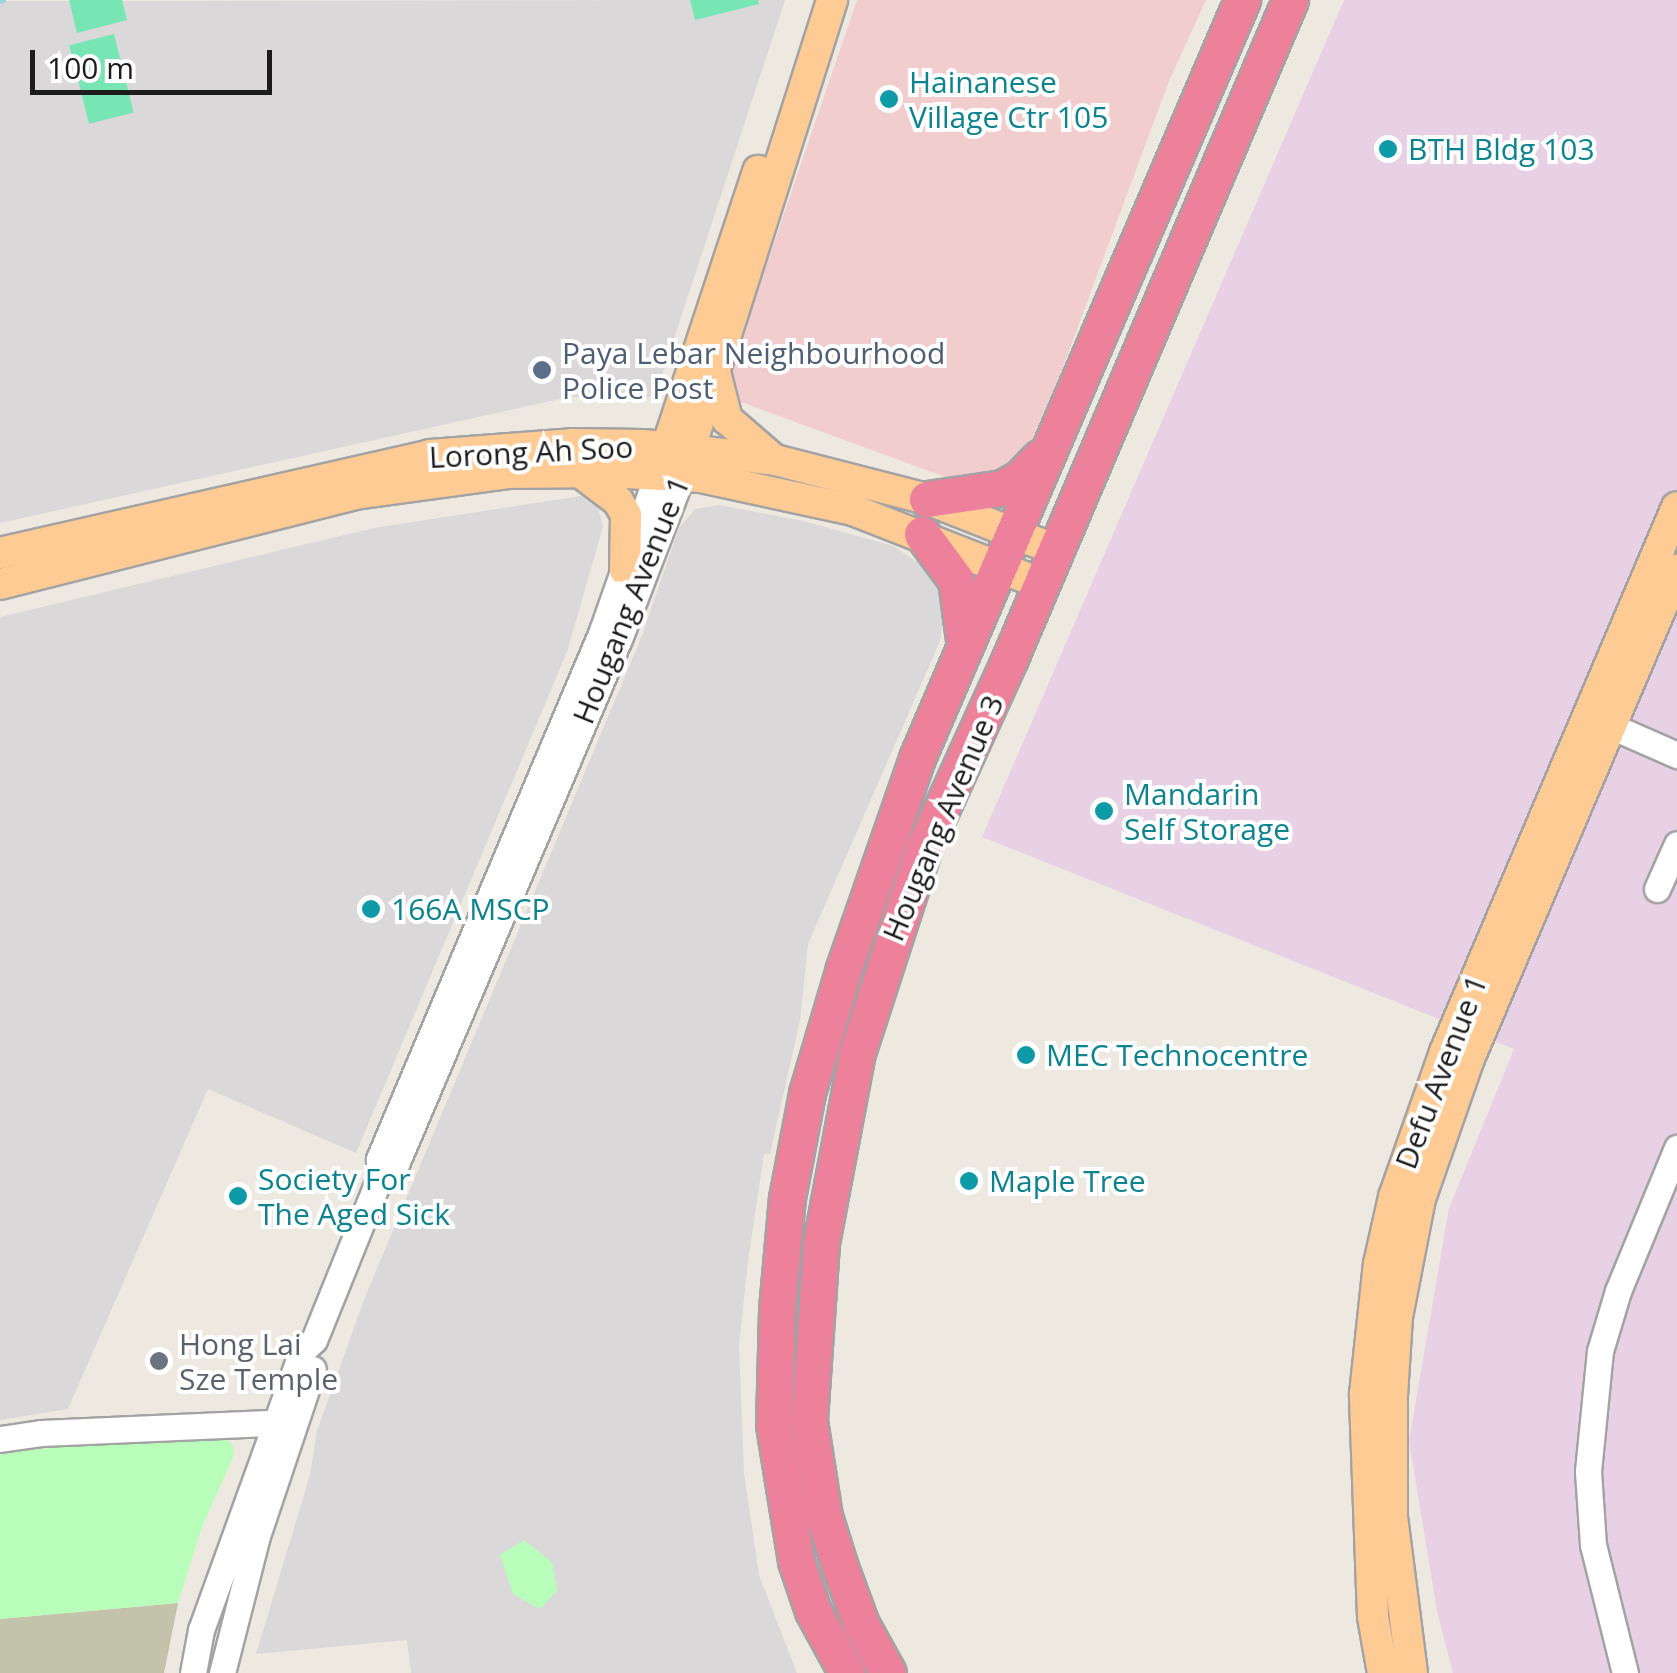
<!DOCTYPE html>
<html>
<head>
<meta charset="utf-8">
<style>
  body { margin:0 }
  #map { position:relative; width:1677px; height:1673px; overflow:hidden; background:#eee9e0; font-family:"Open Sans",sans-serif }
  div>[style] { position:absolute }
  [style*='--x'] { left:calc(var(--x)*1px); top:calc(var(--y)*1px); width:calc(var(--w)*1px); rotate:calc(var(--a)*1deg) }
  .residential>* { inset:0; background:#dad8d9 }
  .commercial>* { inset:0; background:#f1cdce }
  .industrial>* { inset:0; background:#e8d1e5 }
  .construction>* { inset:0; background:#c3c2ab }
  .park>* { inset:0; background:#b8feba }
  .pitch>* { inset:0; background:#77e5b4; transform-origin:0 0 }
  .stream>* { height:5px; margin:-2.5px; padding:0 2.5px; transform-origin:2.5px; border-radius:2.5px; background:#9cd4e0 }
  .roads { filter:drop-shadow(2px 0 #a3a3a3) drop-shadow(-2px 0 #a3a3a3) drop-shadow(0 2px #a3a3a3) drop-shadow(0 -2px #a3a3a3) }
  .minor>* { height:25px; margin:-12.5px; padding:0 12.5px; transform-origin:12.5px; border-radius:12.5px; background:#fff }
  .major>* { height:30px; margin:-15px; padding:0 15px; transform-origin:15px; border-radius:15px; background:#ffcb94 }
  .highway>* { height:35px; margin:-17.5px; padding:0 17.5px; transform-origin:17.5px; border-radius:17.5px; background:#ed809a }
  .dots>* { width:28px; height:28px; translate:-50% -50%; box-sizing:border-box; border:5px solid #fff; border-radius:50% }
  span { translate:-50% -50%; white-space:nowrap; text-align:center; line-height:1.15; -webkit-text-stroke:8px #fff; paint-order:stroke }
  .culture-label { font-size:30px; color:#0d838f }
  .left { translate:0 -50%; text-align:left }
  .service-label { font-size:30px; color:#4e5e75 }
  .street-label { font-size:30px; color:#1c1c1c }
  .worship-label { font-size:30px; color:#5b616d }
  .scale { position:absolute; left:30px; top:50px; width:242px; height:45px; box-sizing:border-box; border:5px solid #1c1c1c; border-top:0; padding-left:12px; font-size:30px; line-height:35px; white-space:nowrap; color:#1c1c1c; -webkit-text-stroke:8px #fff; paint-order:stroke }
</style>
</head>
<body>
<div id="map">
  <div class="residential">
    <i style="clip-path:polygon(785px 0,655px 397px,569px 397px,0 523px,0 1px)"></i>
    <i style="clip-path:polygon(581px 496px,598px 508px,603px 527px,567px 652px,356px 1153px,208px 1089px,68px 1409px,0 1420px,0 617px,374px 528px)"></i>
    <i style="clip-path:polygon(719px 505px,804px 521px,893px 546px,925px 567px,935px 579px,945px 610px,940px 641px,808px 944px,800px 1020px,770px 1154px,764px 1154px,748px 1261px,739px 1345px,744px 1473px,759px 1575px,797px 1673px,411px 1673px,407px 1640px,256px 1654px,310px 1475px,317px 1431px,365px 1297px,641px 638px,679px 528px,695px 509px)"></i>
  </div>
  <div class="commercial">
    <i style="clip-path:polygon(857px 0,1206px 0,1169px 81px,1013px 502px,722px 395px)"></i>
  </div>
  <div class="industrial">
    <i style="clip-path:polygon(1344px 0,1677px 0,1677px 1673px,1453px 1673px,1437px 1611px,1409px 1441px,1449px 1208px,1514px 1049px,982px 837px)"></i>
  </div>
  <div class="construction">
    <i style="clip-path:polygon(178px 1603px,164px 1673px,0 1673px,0 1619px)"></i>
  </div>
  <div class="park">
    <i style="clip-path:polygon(223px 1437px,233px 1445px,234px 1455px,202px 1527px,178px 1603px,0 1619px,0 1453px,125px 1440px)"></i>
    <i style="clip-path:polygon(524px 1540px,552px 1562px,557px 1591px,540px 1609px,513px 1594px,500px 1555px)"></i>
  </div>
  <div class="pitch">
    <i style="clip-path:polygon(69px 0,122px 0,127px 20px,77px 33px)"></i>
    <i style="clip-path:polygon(690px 0,758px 0,759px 4px,695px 20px)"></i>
    <i style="left:114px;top:34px;width:81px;height:46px;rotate:76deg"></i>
  </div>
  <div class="stream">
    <i style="--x:0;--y:1;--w:3;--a:-18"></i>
  </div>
  <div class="roads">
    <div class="minor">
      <i style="--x:1595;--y:719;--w:90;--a:23.7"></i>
      <i style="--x:1657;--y:889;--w:49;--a:-66"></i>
      <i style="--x:379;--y:1179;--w:23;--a:-41"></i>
      <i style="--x:396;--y:1164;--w:570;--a:-66.99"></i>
      <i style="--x:619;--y:639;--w:176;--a:-69"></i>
      <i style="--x:0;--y:1439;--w:41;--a:-8.3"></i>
      <i style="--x:41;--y:1433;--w:250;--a:-2.5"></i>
      <i style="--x:193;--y:1673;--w:44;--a:-79.5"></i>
      <i style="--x:201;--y:1630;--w:297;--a:-70.1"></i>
      <i style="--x:302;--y:1351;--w:16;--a:-43"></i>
      <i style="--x:314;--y:1340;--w:174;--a:-68"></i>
      <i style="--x:379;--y:1179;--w:20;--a:-90"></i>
      <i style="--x:379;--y:1159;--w:573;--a:-67.1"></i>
      <i style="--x:602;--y:631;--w:169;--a:-70.6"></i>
      <i style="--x:222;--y:1673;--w:141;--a:-75.7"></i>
      <i style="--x:257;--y:1536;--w:176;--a:-71.5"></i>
      <i style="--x:1625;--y:1673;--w:132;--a:-104"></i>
      <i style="--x:1593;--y:1545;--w:74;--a:-93.9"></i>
      <i style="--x:1588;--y:1471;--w:121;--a:-84.3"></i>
      <i style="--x:1600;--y:1351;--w:63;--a:-73.3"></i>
      <i style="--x:1618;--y:1291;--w:155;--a:-67.6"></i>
    </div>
    <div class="major">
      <i style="--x:715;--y:372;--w:49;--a:75.7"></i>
      <i style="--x:727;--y:419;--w:60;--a:40.9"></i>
      <i style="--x:661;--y:465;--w:310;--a:-71.7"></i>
      <i style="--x:684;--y:467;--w:490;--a:-72.4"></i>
      <i style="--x:580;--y:472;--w:48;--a:37.3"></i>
      <i style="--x:618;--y:501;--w:16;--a:60"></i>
      <i style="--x:626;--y:515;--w:55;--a:91"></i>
      <i style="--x:0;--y:553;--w:441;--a:-12.8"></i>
      <i style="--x:430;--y:455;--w:142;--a:-4.4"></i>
      <i style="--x:572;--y:444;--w:72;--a:0.8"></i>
      <i style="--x:644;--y:445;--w:132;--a:6.5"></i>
      <i style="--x:775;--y:460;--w:157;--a:14.4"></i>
      <i style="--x:927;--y:499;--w:139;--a:21.6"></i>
      <i style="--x:0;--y:584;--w:366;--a:-14.2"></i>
      <i style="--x:355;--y:494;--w:154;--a:-7.8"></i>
      <i style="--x:508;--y:473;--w:98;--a:-0.6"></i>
      <i style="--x:606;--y:472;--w:95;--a:3"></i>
      <i style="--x:701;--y:477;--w:156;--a:12.2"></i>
      <i style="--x:853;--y:510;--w:203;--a:21.4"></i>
      <i style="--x:1383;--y:1673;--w:57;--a:-100.1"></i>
      <i style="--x:1373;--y:1617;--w:223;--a:-92.1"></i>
      <i style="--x:1365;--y:1394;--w:131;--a:-83.9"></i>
      <i style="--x:1379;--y:1264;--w:69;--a:-77.4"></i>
      <i style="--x:1394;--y:1197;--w:154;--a:-70.6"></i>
      <i style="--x:1445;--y:1052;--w:592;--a:-66.94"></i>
      <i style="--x:1412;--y:1673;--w:157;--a:-97.3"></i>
      <i style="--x:1392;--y:1517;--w:121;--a:-90"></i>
      <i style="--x:1392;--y:1396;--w:79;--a:-86.4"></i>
      <i style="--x:1397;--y:1317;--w:120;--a:-79"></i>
      <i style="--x:1420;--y:1199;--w:146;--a:-70.8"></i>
      <i style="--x:1468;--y:1061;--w:534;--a:-66.94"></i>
    </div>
    <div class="highway">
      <i style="--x:927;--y:499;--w:76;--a:-8.3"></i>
      <i style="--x:1002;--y:488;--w:21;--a:-29"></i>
      <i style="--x:1020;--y:478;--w:28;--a:-46"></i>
      <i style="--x:922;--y:534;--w:57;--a:53.5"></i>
      <i style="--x:956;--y:580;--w:61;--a:82.4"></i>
      <i style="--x:847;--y:1673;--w:71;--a:-118.7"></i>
      <i style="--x:813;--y:1611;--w:53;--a:-108.8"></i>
      <i style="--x:796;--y:1561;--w:138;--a:-99.2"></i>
      <i style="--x:774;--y:1425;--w:116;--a:-88.5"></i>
      <i style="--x:777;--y:1309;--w:111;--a:-84.9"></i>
      <i style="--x:787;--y:1198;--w:107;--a:-79.2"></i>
      <i style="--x:807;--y:1093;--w:130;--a:-73.5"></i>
      <i style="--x:844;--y:968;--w:222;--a:-70.8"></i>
      <i style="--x:917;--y:758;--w:825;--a:-66.79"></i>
      <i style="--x:888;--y:1673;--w:56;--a:-118.9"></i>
      <i style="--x:861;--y:1624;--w:61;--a:-110.2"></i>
      <i style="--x:840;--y:1567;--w:53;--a:-107.4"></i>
      <i style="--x:824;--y:1516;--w:97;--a:-98.9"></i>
      <i style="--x:809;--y:1420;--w:177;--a:-86.1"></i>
      <i style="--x:821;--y:1243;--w:193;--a:-79.3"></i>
      <i style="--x:857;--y:1053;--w:217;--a:-72"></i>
      <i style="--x:924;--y:847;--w:208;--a:-65.5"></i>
      <i style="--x:1010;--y:658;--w:715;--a:-66.95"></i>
    </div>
  </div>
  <div class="dots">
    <i style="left:889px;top:99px;background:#0f9aa8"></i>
    <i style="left:1388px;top:149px;background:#0f9aa8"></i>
    <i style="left:542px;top:370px;background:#5c6f8a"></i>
    <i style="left:1104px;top:811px;background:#0f9aa8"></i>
    <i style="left:371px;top:909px;background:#0f9aa8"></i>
    <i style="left:1026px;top:1055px;background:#0f9aa8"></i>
    <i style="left:969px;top:1181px;background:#0f9aa8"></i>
    <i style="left:238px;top:1196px;background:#0f9aa8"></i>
    <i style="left:159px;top:1361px;background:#6b7280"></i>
  </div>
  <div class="culture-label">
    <span class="left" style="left:909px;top:99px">Hainanese<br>Village Ctr 105</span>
    <span class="left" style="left:1408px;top:149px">BTH Bldg 103</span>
    <span class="left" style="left:1124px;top:811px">Mandarin<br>Self Storage</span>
    <span class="left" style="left:391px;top:909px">166A MSCP</span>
    <span class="left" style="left:1046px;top:1055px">MEC Technocentre</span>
    <span class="left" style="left:258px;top:1196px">Society For<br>The Aged Sick</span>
    <span class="left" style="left:989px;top:1181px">Maple Tree</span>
  </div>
  <div class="service-label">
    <span class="left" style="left:562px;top:370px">Paya Lebar Neighbourhood<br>Police Post</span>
  </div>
  <div class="street-label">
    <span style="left:531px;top:452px;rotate:-3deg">Lorong Ah Soo</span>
    <span style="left:631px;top:600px;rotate:-68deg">Hougang Avenue 1</span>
    <span style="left:943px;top:818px;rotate:-67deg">Hougang Avenue 3</span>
    <span style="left:1441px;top:1072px;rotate:-69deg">Defu Avenue 1</span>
  </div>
  <div class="worship-label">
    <span class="left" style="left:179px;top:1361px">Hong Lai<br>Sze Temple</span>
  </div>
  <div class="scale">100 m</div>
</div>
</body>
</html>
